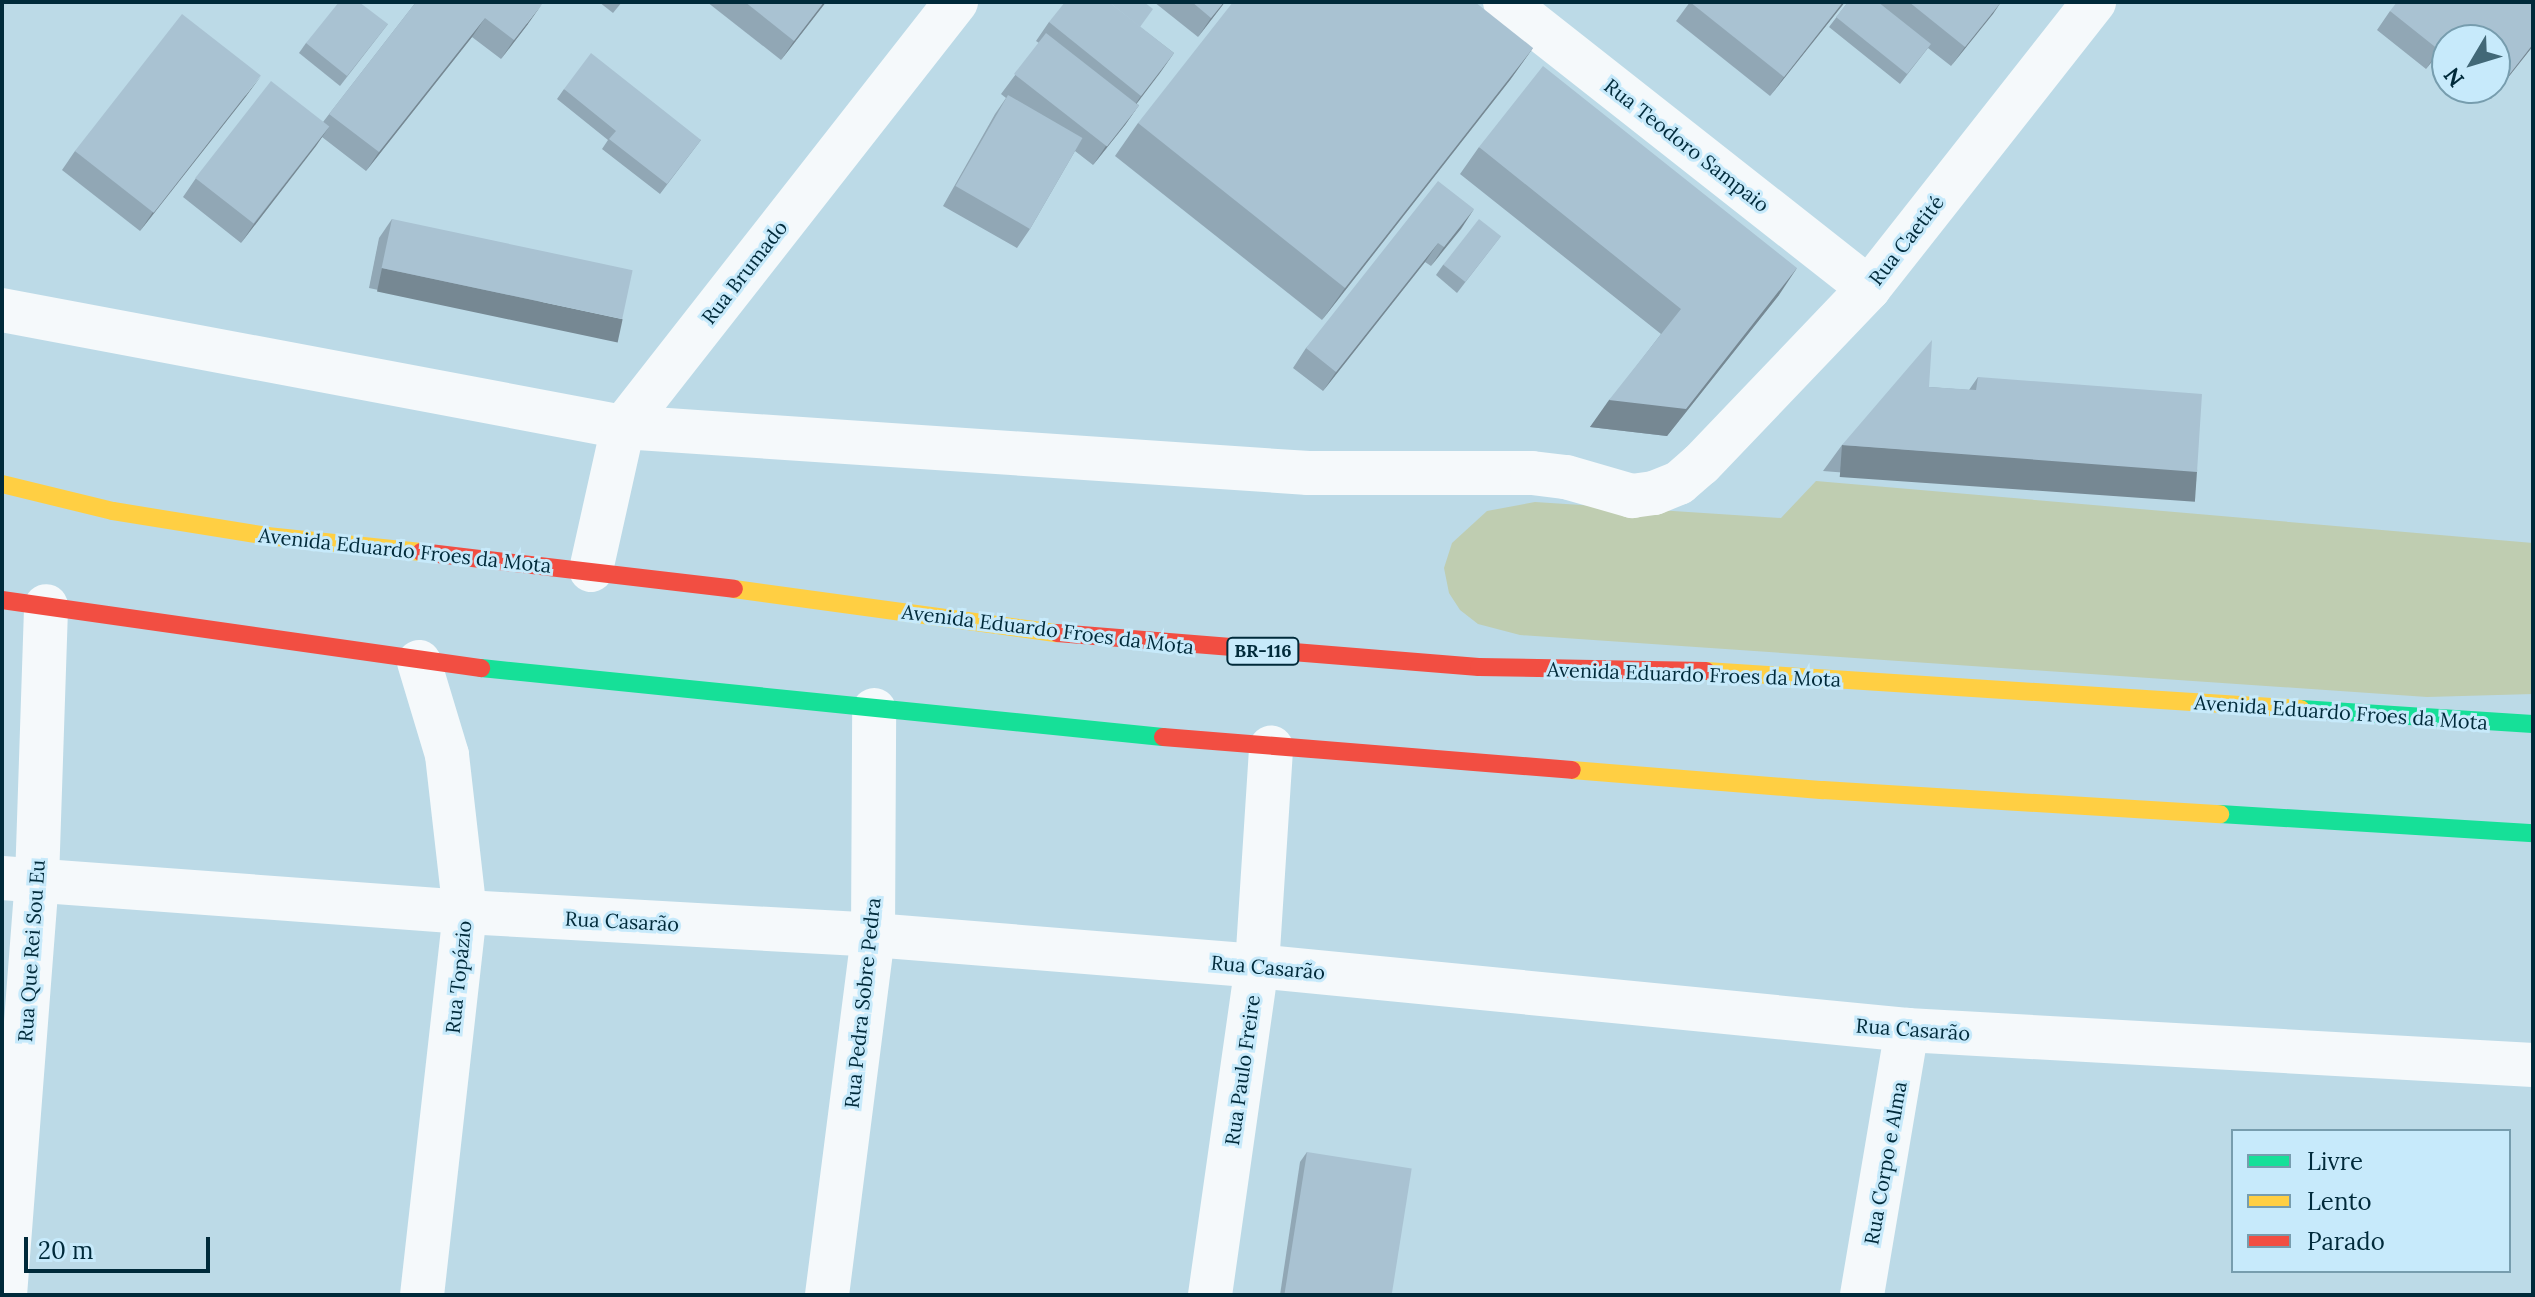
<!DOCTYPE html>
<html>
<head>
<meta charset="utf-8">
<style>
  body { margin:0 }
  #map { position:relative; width:2535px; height:1297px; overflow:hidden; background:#bcdae7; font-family:Lora,serif }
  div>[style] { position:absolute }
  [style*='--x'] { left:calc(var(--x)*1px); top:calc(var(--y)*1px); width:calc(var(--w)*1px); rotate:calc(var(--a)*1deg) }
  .green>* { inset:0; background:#bfcdb1 }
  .street>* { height:44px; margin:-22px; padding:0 22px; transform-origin:22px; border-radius:22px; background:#f5f9fb }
  .fast>* { height:18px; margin:-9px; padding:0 9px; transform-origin:9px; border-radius:9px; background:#16e098 }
  .slow>* { height:18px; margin:-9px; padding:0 9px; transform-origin:9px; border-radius:9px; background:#ffcf43 }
  .jam>* { height:18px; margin:-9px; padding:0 9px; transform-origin:9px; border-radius:9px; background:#f24e42 }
  .wall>* { inset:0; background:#91a7b5 }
  .shaded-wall>* { inset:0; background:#768893; transform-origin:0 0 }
  .building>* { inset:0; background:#a9c2d2; transform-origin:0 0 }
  span { translate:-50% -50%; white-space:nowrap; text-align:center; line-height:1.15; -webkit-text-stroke:6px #c7eafb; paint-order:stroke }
  .shield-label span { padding:2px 6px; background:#c7eafb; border:2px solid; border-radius:6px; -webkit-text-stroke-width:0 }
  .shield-label { font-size:18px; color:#002a3a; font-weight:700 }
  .street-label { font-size:20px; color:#002a3a }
  .frame { position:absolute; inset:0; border:4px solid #002a3a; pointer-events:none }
  .legend { position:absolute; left:2231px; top:1129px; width:280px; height:144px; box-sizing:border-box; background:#c7eafb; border:2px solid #779dae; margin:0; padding:10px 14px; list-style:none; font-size:24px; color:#002a3a }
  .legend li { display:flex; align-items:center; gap:16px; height:40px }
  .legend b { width:40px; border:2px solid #779dae }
  .north { position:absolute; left:2431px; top:24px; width:80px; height:80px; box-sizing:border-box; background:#c7eafb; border:2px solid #779dae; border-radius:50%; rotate:232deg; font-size:22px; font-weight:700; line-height:32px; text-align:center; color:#002a3a }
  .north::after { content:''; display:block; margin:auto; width:28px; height:36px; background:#426877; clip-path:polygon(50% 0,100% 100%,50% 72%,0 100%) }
  .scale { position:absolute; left:24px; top:1237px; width:186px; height:36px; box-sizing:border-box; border:4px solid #002a3a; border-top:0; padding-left:10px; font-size:24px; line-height:28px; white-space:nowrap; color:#002a3a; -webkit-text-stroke:6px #c7eafb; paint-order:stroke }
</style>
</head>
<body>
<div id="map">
  <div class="green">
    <i style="clip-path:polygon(1816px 481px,2533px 543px,2533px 694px,2427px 697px,1520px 635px,1478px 624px,1460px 610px,1449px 593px,1444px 568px,1452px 543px,1487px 511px,1535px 502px,1781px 518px)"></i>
  </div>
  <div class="street">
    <i style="--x:1505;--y:2;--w:463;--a:38.2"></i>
    <i style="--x:2;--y:310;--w:632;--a:10.67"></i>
    <i style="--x:623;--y:427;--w:687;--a:3.84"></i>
    <i style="--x:1308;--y:473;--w:224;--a:0"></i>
    <i style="--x:1532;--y:473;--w:34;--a:7"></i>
    <i style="--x:1566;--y:477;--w:69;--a:16.1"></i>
    <i style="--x:1632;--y:496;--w:22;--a:-8"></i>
    <i style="--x:1654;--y:493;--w:27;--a:-22"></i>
    <i style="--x:1679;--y:483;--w:29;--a:-41"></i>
    <i style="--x:1701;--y:464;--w:243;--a:-46.3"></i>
    <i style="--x:1869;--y:288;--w:364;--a:-51.8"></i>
    <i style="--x:591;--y:570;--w:147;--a:-77.4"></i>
    <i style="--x:623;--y:427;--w:540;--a:-51.92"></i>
    <i style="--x:419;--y:662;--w:97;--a:73.2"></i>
    <i style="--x:447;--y:755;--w:158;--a:83.5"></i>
    <i style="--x:465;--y:912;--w:385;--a:96.4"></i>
    <i style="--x:2;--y:878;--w:464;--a:4.2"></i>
    <i style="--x:465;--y:912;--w:409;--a:3.2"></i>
    <i style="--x:873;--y:935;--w:385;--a:4.6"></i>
    <i style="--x:1257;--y:966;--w:653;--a:5.62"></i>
    <i style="--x:1907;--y:1030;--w:627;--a:3.2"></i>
    <i style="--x:5;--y:1295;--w:416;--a:-85.6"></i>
    <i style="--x:37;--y:880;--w:274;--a:-88.1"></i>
    <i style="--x:827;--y:1295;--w:363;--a:-82.7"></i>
    <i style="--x:873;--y:935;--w:225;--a:-89.7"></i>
    <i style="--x:1210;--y:1295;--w:332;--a:-81.9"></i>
    <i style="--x:1257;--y:966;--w:219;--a:-86.3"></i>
    <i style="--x:1862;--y:1295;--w:269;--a:-80.4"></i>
  </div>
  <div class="fast">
    <i style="--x:481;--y:668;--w:685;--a:5.78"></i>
    <i style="--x:2301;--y:709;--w:232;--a:3.7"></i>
    <i style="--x:2220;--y:814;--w:314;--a:3.5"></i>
  </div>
  <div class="slow">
    <i style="--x:2;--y:484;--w:114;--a:13.7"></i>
    <i style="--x:113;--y:511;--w:156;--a:9.2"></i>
    <i style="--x:267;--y:536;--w:155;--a:5.9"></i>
    <i style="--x:734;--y:589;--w:326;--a:7.8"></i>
    <i style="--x:1706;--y:671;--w:596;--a:3.65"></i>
    <i style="--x:1572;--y:770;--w:252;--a:4.6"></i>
    <i style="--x:1823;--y:790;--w:398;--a:3.5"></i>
  </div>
  <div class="jam">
    <i style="--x:421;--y:552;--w:315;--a:6.7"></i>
    <i style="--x:2;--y:600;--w:484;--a:8.1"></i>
    <i style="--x:1057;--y:633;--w:423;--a:4.6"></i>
    <i style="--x:1479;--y:667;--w:227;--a:1"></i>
    <i style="--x:1163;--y:737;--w:410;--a:4.6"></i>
  </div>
  <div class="wall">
    <i style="clip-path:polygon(416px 2px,528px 24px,501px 59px,472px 37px,366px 171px,322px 137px,241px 243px,183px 197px,196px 178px,323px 122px)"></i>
    <i style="clip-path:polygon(599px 2px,622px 2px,613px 13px)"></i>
    <i style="clip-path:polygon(707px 2px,826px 2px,781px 60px)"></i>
    <i style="clip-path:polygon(1154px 2px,1225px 2px,1198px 37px)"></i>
    <i style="clip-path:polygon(1690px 2px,1845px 2px,1770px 96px,1676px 21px)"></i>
    <i style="clip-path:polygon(1848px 2px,2001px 2px,1951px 66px,1928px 48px,1900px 84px,1829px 27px)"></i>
    <i style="clip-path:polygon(2390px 11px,2533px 46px,2491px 99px,2477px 88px,2495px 88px,2495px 40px,2447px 40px,2447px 63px,2437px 55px,2426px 69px,2377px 30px)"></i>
    <i style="clip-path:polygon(1049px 22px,1140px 27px,1174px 53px,1136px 104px,1139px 105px,1125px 125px,1093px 165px,1075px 151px,1030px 229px,1017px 248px,943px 206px,995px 114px,1006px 98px,1001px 94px,1039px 43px,1036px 41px)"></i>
    <i style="clip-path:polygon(388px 24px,340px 86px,299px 53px,306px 43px)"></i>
    <i style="clip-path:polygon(1533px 48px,1510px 80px,1322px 320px,1115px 156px,1138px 123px)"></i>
    <i style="clip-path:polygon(564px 89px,701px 140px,660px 194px,602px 149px,608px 140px,557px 99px)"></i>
    <i style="clip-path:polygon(247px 95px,140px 231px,62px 170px,75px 151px)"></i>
    <i style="clip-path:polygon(1479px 147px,1779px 295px,1667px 436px,1590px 427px,1661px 334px,1460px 174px)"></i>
    <i style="clip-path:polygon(1474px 209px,1431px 266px,1425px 262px,1323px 391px,1293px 368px,1306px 348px)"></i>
    <i style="clip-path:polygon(392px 219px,608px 339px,369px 288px,379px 238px)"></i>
    <i style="clip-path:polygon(1501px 236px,1457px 293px,1436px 275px,1443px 265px)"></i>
    <i style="clip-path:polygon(1978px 377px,2197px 472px,2178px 499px,1823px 471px,1842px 445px,1929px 387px,1969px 390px)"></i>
    <i style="clip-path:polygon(1307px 1152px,1393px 1295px,1280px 1295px,1300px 1162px)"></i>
  </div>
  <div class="shaded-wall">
    <i style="clip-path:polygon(824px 2px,826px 2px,781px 60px,794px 41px)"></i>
    <i style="clip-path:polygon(1224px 2px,1225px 2px,1198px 37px,1211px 18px)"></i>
    <i style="clip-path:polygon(1843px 2px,1845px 2px,1770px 96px,1784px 77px)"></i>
    <i style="clip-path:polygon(2001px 2px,1993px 14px,1951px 66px,1965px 47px)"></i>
    <i style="clip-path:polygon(542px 4px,528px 24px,501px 59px,514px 40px)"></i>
    <i style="clip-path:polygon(485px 18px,472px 37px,366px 171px,379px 152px)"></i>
    <i style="clip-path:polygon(2447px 40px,2437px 55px,2426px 69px,2439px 50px)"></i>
    <i style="clip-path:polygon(2533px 44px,2533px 46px,2491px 99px,2505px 80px)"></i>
    <i style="clip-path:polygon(1533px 48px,1510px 80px,1322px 320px,1345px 288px)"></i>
    <i style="clip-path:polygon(1174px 53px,1160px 73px,1128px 115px,1141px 96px)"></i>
    <i style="clip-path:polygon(261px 76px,247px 95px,140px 231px,153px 212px)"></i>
    <i style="clip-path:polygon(1139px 105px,1125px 125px,1093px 165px,1106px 146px)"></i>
    <i style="clip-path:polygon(329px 127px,316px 146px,241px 243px,254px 224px)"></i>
    <i style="clip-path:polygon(1474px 209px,1461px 229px,1431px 266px,1444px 247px)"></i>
    <i style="clip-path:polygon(1438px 243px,1425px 262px,1323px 391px,1336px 372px)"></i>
    <i style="left:382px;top:268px;width:246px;height:24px;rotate:12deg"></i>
    <i style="clip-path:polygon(1797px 268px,1779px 295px,1667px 436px,1590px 427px,1609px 400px)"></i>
    <i style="left:1842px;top:445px;width:356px;height:32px;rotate:4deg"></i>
  </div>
  <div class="building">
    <i style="clip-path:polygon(339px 2px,359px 2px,388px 24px,347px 76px,306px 43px)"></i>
    <i style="clip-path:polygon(416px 2px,539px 2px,542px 4px,514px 40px,485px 18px,379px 152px,329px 114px)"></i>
    <i style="clip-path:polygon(745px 2px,824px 2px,794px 41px)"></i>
    <i style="clip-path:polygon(1065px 2px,1109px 2px,1174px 53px,1141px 96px,1049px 22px)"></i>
    <i style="clip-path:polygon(1109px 2px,1144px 2px,1153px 9px,1140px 27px)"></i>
    <i style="clip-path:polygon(1192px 2px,1224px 2px,1211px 18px)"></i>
    <i style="clip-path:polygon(1233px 2px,1475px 2px,1533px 48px,1345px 288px,1138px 123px)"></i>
    <i style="clip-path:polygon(1690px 2px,1843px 2px,1784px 77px)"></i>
    <i style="clip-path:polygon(1848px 2px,1878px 2px,1931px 44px,1907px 74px,1836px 17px)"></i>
    <i style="clip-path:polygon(1909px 2px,2001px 2px,1965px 47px)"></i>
    <i style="clip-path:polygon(2397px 2px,2533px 2px,2533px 44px,2505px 80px,2495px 72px,2495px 40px,2455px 40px,2450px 36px,2439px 50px,2390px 11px)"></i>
    <i style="left:182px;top:14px;width:100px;height:174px;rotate:38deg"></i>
    <i style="left:1046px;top:33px;width:118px;height:52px;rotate:38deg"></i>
    <i style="clip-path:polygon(591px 53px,701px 140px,667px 184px,609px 139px,616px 131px,564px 89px)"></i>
    <i style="clip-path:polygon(1543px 66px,1797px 268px,1686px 409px,1609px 400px,1681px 309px,1479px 147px)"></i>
    <i style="left:271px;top:81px;width:74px;height:123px;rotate:38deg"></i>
    <i style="left:1008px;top:95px;width:86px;height:105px;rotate:30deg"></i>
    <i style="clip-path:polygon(1438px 181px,1474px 209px,1444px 247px,1438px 243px,1336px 372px,1306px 348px)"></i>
    <i style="left:392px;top:219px;width:246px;height:50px;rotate:12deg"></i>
    <i style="left:1479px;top:219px;width:28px;height:58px;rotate:38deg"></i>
    <i style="clip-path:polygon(1932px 340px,1929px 387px,1976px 390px,1978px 377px,2202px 394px,2197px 472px,1842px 445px)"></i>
    <i style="left:1307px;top:1152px;width:106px;height:145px;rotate:9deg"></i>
  </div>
  <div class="shield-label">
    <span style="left:1263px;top:651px">BR-116</span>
  </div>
  <div class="street-label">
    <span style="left:1687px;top:145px;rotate:38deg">Rua Teodoro Sampaio</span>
    <span style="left:1906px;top:240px;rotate:-52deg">Rua Caetité</span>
    <span style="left:744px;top:272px;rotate:-52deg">Rua Brumado</span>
    <span style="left:405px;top:550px;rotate:6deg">Avenida Eduardo Froes da Mota</span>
    <span style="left:1048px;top:629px;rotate:7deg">Avenida Eduardo Froes da Mota</span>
    <span style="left:1694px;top:674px;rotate:2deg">Avenida Eduardo Froes da Mota</span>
    <span style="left:2341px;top:712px;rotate:4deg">Avenida Eduardo Froes da Mota</span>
    <span style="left:622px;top:921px;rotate:3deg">Rua Casarão</span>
    <span style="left:31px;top:951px;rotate:-86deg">Rua Que Rei Sou Eu</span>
    <span style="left:1268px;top:967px;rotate:5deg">Rua Casarão</span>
    <span style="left:458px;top:977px;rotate:-84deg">Rua Topázio</span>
    <span style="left:862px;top:1003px;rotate:-84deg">Rua Pedra Sobre Pedra</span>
    <span style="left:1913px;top:1029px;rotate:4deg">Rua Casarão</span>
    <span style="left:1242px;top:1070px;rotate:-82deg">Rua Paulo Freire</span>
    <span style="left:1885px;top:1163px;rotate:-80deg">Rua Corpo e Alma</span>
  </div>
  <div class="frame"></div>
  <ul class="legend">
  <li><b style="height:10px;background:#16e098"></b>Livre</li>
  <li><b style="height:10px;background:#ffcf43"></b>Lento</li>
  <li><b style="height:10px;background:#f24e42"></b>Parado</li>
  </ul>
  <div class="north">N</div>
  <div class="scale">20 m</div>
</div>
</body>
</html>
